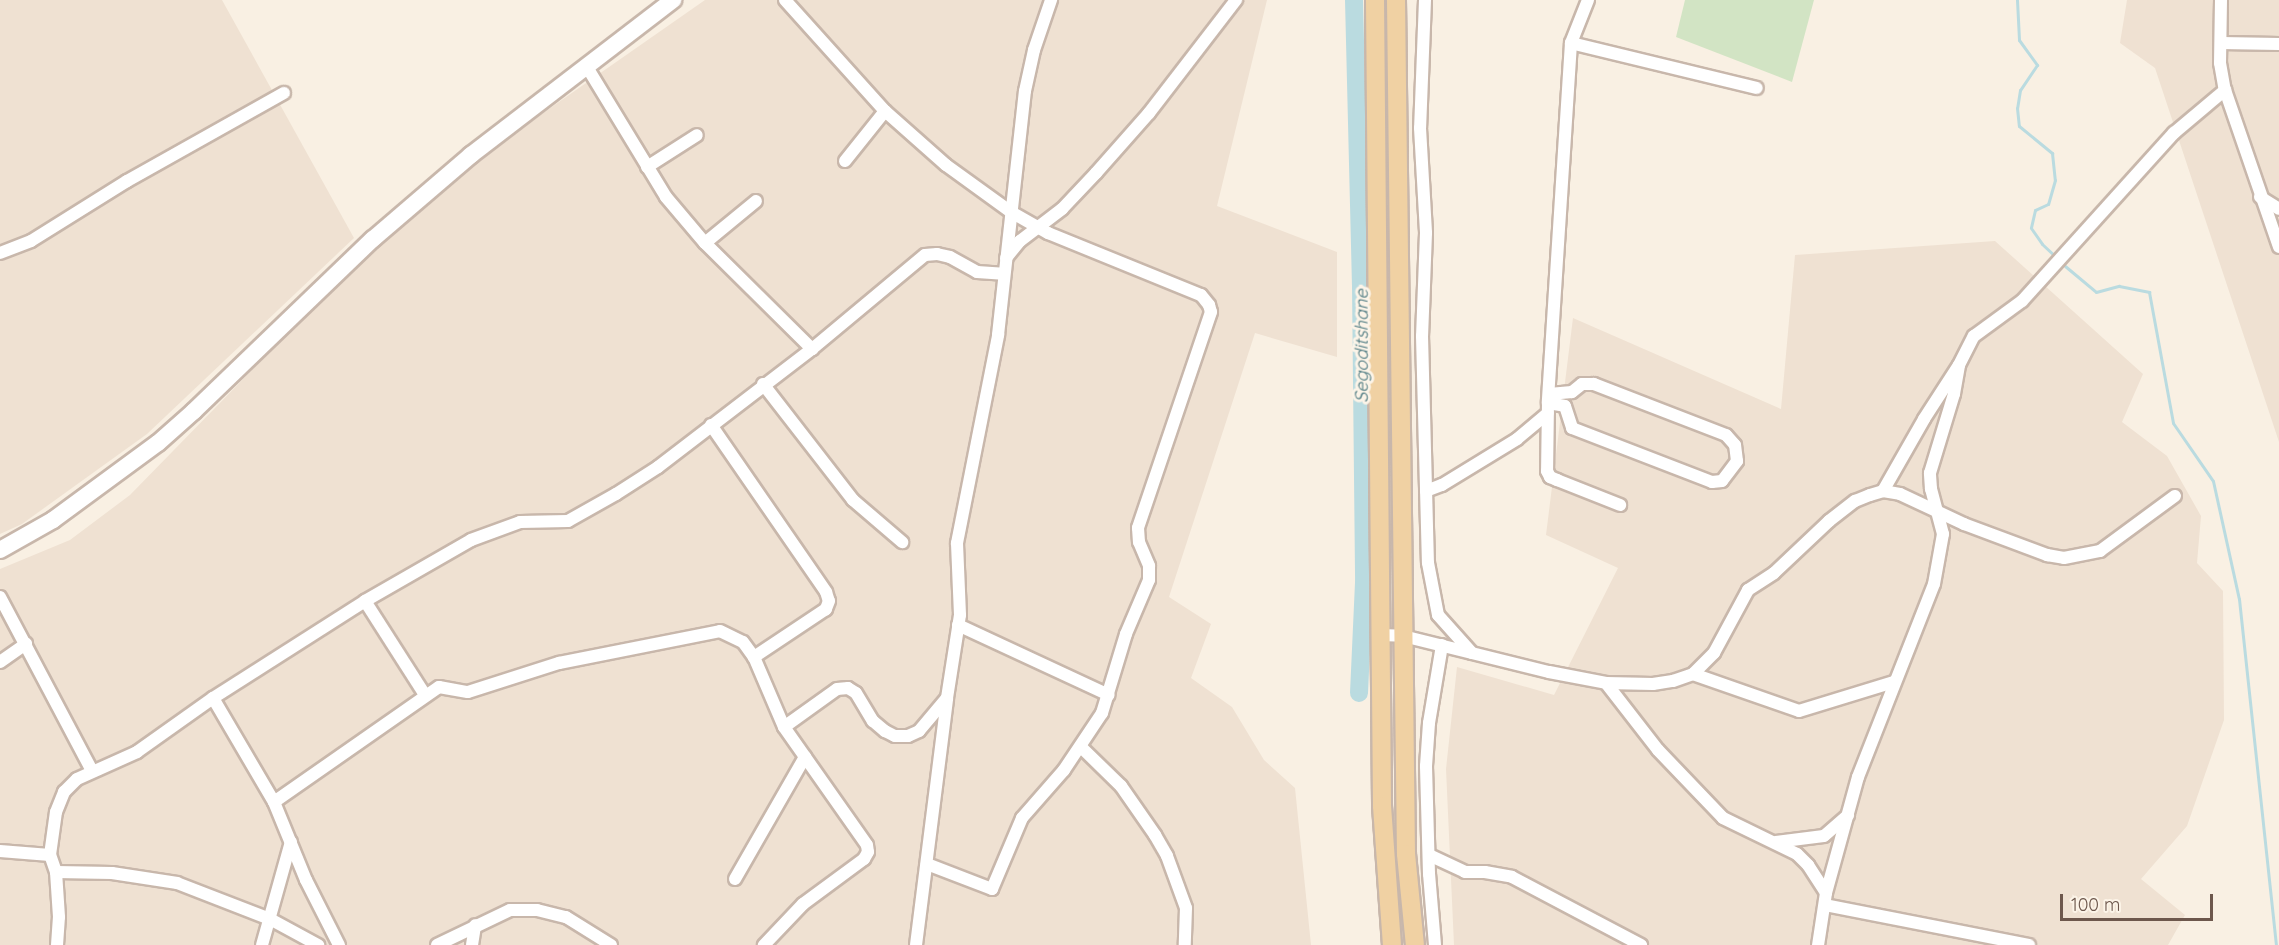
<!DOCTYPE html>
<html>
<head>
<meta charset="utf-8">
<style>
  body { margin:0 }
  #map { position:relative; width:2279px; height:945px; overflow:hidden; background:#f9f0e3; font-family:Quicksand,sans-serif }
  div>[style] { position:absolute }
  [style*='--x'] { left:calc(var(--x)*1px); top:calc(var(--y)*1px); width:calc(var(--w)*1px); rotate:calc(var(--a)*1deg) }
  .residential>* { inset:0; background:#efe1d2 }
  .green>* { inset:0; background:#d2e4c4 }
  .stream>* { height:3px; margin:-1.5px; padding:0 1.5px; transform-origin:1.5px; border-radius:1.5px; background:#badbe0 }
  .river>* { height:18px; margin:-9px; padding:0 9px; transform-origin:9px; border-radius:9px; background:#badbe0 }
  .roads { filter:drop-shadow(2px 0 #c8b7ab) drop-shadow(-2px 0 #c8b7ab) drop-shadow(0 2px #c8b7ab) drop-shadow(0 -2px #c8b7ab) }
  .street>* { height:12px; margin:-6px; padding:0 6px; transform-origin:6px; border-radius:6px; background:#fff }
  .secondary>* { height:16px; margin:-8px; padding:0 8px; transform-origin:8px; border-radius:8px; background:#fff }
  .primary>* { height:18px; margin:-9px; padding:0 9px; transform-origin:9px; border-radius:9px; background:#f0d1a3 }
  span { translate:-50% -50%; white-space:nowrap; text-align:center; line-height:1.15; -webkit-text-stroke:6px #fcf4e8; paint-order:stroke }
  .water-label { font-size:18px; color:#49777f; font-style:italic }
  .scale { position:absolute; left:2060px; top:894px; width:153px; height:27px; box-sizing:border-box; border:3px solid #6d574c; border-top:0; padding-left:8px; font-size:18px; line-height:21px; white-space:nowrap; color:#6d574c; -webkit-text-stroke:4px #fcf4e8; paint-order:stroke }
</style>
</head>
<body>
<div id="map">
  <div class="residential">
    <i style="clip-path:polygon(0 0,222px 0,354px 238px,147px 434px,22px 524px,0 534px)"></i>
    <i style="clip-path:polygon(705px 0,1267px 0,1217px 206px,1337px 252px,1337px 357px,1255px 333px,1169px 597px,1211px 624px,1191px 678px,1232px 707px,1264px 760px,1295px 788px,1311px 945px,0 945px,0 569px,70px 540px,130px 495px,417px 201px)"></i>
    <i style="clip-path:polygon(2127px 0,2279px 0,2279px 442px,2155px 68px,2120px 43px)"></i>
    <i style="clip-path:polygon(1995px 241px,2143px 374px,2122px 422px,2167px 456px,2201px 516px,2197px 563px,2223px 591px,2224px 720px,2187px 826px,2141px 879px,2185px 915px,2168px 945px,1454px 945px,1446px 769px,1457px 667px,1554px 695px,1618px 568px,1546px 535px,1573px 318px,1781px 409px,1795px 255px)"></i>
  </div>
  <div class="green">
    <i style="clip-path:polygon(1685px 0,1814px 0,1792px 82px,1676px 37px)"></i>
  </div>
  <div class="stream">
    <i style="--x:2017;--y:0;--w:40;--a:87.1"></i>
    <i style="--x:2019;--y:40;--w:31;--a:54"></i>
    <i style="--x:2037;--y:65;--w:30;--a:124"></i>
    <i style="--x:2020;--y:90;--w:18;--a:99"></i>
    <i style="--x:2017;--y:108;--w:18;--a:84"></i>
    <i style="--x:2019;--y:126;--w:43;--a:39.3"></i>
    <i style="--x:2052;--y:153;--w:27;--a:84"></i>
    <i style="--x:2055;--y:180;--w:25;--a:106"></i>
    <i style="--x:2048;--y:204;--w:14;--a:155"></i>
    <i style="--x:2035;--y:210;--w:18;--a:103"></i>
    <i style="--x:2031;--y:228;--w:19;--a:55"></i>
    <i style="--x:2042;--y:244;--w:18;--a:43"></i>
    <i style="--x:2065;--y:266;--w:40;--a:40"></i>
    <i style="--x:2096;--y:292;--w:24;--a:-15"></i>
    <i style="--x:2119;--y:286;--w:31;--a:11"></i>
    <i style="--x:2149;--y:292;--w:133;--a:79.6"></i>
    <i style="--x:2173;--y:423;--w:70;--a:55.4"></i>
    <i style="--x:2213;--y:481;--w:121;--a:77.6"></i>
    <i style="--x:2239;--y:599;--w:348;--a:83.9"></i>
  </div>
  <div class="river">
    <i style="--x:1354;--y:0;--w:286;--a:88.6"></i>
    <i style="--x:1361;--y:286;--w:297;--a:89.4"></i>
    <i style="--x:1364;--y:583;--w:110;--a:92.6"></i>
  </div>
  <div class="roads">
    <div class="street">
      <i style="--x:785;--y:0;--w:149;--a:48"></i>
      <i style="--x:885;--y:111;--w:64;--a:128.7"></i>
      <i style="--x:1425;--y:0;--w:128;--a:92.2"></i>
      <i style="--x:1420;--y:128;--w:105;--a:86.7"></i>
      <i style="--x:1426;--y:233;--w:103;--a:92.2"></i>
      <i style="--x:1422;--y:336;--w:227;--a:88.5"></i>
      <i style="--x:1428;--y:563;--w:53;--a:79.1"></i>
      <i style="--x:1438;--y:615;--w:51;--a:48.2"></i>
      <i style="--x:1588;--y:0;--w:46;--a:111.6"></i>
      <i style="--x:1571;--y:43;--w:361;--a:93.7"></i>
      <i style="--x:1548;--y:403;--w:68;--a:90.8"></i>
      <i style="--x:1547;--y:471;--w:7;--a:63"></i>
      <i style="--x:1550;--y:477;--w:8;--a:23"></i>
      <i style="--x:1557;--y:480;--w:68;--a:21.6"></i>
      <i style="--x:2221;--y:0;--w:63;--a:90.9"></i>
      <i style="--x:2220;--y:63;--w:27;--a:80"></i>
      <i style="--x:2225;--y:90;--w:166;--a:71"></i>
      <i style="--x:1571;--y:43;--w:191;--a:13.6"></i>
      <i style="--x:2221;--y:43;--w:58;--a:1"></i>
      <i style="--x:587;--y:67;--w:152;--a:58.7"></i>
      <i style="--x:666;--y:197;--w:60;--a:49.7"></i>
      <i style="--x:705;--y:243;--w:151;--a:44.7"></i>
      <i style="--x:885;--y:111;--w:81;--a:41.5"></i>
      <i style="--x:946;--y:165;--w:80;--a:35.9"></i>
      <i style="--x:1011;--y:212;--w:43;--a:29.6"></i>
      <i style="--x:1048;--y:233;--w:165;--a:22.1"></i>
      <i style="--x:1201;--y:295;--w:13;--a:51"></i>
      <i style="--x:1209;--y:305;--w:7;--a:74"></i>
      <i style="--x:1211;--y:312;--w:228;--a:108.7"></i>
      <i style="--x:1138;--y:528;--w:14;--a:86"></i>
      <i style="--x:1139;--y:542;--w:26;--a:67"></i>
      <i style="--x:1149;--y:566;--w:14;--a:90"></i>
      <i style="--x:1149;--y:580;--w:59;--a:113.1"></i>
      <i style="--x:1126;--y:634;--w:83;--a:106.9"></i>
      <i style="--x:1102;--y:713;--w:69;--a:123.7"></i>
      <i style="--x:1064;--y:770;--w:64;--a:131.2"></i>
      <i style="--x:1022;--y:818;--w:77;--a:112.9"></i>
      <i style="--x:992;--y:889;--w:70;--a:-159"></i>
      <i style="--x:647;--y:167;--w:59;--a:-32.6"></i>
      <i style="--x:2260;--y:197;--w:22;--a:32"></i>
      <i style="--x:705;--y:243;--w:66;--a:-39.5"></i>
      <i style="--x:0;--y:253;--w:33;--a:-21"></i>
      <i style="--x:31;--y:241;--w:113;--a:-32"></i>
      <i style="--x:127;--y:181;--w:180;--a:-29.3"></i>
      <i style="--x:1006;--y:258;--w:22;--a:-51"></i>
      <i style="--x:1020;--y:241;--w:53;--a:-37.3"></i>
      <i style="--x:1062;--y:209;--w:50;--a:-46.6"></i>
      <i style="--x:1096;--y:173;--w:80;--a:-48.5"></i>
      <i style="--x:1149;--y:113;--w:143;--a:-52.4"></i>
      <i style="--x:763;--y:384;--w:147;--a:52.2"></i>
      <i style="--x:853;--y:500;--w:65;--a:40.6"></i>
      <i style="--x:1548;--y:403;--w:17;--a:10"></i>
      <i style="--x:1565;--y:406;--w:23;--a:72"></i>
      <i style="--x:1572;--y:428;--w:150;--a:21.1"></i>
      <i style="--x:1712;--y:482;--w:10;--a:-6"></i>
      <i style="--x:1722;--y:481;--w:25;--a:-53"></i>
      <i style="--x:1737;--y:461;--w:16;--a:-97"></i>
      <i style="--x:1735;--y:445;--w:13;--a:-132"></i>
      <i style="--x:1726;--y:435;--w:142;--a:-158.9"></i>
      <i style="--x:1594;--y:384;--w:12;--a:180"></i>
      <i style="--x:1582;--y:384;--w:13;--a:141"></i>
      <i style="--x:1572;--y:392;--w:23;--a:175"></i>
      <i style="--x:711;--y:425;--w:203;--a:55.4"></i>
      <i style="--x:826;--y:592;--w:9;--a:72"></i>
      <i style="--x:829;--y:601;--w:9;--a:111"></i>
      <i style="--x:826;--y:609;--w:87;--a:146.3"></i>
      <i style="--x:1426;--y:491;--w:17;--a:-21"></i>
      <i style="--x:1442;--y:485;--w:88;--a:-31.5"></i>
      <i style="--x:1517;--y:439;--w:40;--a:-40"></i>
      <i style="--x:1883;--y:491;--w:83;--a:-60.3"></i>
      <i style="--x:1924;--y:419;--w:64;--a:-57.1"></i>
      <i style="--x:1959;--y:365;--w:33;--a:-63"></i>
      <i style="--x:1974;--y:336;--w:59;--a:-36.1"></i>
      <i style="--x:2022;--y:301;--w:227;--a:-47.9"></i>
      <i style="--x:2174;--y:133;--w:67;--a:-40.1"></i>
      <i style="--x:0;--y:597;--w:197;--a:62.1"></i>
      <i style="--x:365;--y:601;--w:112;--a:57.4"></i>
      <i style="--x:958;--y:625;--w:166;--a:24.9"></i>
      <i style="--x:1380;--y:635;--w:23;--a:2"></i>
      <i style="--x:1403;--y:636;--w:150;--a:13.9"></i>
      <i style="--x:1549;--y:672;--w:58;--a:10.9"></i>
      <i style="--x:1606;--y:683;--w:47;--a:1.2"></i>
      <i style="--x:1653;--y:684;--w:20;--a:-9"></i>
      <i style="--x:1673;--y:681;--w:21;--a:-19"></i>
      <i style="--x:1693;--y:674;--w:30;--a:-45"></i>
      <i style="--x:1714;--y:653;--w:72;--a:-61.6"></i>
      <i style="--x:1748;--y:590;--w:31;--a:-33"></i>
      <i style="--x:1774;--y:573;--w:76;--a:-43.4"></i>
      <i style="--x:1829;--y:521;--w:33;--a:-38"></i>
      <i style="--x:1855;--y:501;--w:16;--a:-22"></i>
      <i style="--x:1870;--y:495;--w:14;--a:-17"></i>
      <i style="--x:1883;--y:491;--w:17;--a:10"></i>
      <i style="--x:1900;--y:494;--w:71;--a:25.1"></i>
      <i style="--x:1964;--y:524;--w:89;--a:20.5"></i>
      <i style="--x:2047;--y:555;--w:17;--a:10"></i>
      <i style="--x:2064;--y:558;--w:37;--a:-11"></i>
      <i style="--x:2100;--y:551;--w:93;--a:-36.3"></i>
      <i style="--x:0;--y:662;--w:32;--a:-35"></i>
      <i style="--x:1693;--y:674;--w:112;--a:19.2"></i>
      <i style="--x:1799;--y:711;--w:99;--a:-17"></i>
      <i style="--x:1606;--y:683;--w:85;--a:52.2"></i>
      <i style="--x:1658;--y:750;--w:94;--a:46.3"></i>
      <i style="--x:1723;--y:818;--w:82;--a:25.9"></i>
      <i style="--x:1797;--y:854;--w:16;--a:45"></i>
      <i style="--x:1808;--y:865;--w:33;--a:57"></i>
      <i style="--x:1826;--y:893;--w:53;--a:98.7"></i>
      <i style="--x:213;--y:698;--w:121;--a:59.6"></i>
      <i style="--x:274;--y:802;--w:84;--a:67.7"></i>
      <i style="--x:306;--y:880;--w:73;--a:63.1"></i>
      <i style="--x:784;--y:727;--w:65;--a:-35.6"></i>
      <i style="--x:837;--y:689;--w:11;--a:-5"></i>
      <i style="--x:848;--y:688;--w:9;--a:32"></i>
      <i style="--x:856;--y:693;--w:33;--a:59"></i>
      <i style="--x:873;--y:721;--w:16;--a:40"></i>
      <i style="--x:885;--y:731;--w:11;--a:27"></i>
      <i style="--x:895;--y:736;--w:13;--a:0"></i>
      <i style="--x:908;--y:736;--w:12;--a:-24"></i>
      <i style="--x:919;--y:731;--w:42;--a:-49.8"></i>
      <i style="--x:1081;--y:747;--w:56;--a:44.3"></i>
      <i style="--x:1121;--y:786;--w:60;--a:55.2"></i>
      <i style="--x:1155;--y:835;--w:24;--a:60"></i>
      <i style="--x:1167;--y:856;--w:55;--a:69.9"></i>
      <i style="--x:1186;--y:908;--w:37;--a:92"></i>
      <i style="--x:274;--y:802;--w:201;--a:-34.9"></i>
      <i style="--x:439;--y:687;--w:29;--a:10"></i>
      <i style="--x:468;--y:692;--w:96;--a:-17.7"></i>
      <i style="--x:559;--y:663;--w:164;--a:-11.2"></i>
      <i style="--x:720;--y:631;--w:25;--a:26"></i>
      <i style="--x:743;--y:642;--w:19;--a:54"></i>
      <i style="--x:754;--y:657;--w:76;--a:66.8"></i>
      <i style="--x:784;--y:727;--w:144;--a:54.9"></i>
      <i style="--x:867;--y:845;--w:7;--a:82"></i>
      <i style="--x:868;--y:852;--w:8;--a:120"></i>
      <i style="--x:864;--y:859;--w:76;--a:143.6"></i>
      <i style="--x:803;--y:904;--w:57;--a:133.6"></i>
      <i style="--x:1776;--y:842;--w:48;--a:-7.1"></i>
      <i style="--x:1824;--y:836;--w:32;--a:-41"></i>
      <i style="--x:0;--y:851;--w:50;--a:4.6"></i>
      <i style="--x:1429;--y:855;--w:40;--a:25"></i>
      <i style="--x:1465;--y:872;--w:20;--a:0"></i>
      <i style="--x:1485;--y:872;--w:27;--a:10"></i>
      <i style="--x:1512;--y:877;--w:146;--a:27.8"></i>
      <i style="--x:56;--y:872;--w:56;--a:1"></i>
      <i style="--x:112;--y:873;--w:66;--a:8.7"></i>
      <i style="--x:177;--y:883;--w:100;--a:21.2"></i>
      <i style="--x:270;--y:919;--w:55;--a:28.4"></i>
      <i style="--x:735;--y:879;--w:141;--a:-60.2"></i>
      <i style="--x:1826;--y:893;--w:120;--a:-74.6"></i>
      <i style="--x:1858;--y:777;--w:207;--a:-68.5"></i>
      <i style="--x:1934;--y:584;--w:51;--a:-79.8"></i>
      <i style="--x:1943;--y:534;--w:47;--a:-104.9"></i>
      <i style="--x:1931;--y:489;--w:16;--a:-94"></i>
      <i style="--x:1930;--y:473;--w:83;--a:-73.1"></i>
      <i style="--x:1954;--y:394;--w:29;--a:-80"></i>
      <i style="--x:1825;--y:905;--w:208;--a:11.1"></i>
      <i style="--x:57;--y:945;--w:28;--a:-86"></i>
      <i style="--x:59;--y:917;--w:45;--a:-93.8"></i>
      <i style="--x:56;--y:872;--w:18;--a:-109"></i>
      <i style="--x:50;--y:855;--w:43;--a:-82.1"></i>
      <i style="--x:56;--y:812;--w:22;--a:-68"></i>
      <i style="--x:64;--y:792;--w:18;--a:-45"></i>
      <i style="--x:77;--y:779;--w:66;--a:-24.2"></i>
      <i style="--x:137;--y:752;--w:93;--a:-35.4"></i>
      <i style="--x:213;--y:698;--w:180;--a:-32.5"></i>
      <i style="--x:365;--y:601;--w:122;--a:-29.9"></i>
      <i style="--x:471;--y:540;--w:52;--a:-20.2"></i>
      <i style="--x:520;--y:522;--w:48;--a:-1.2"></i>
      <i style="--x:568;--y:521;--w:55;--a:-29.4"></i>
      <i style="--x:616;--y:494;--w:50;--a:-32.7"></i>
      <i style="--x:658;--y:467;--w:194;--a:-37.5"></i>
      <i style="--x:812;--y:349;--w:147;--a:-39.8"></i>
      <i style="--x:925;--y:255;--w:12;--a:-5"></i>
      <i style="--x:937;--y:254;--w:13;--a:13"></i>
      <i style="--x:950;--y:257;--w:31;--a:29"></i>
      <i style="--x:977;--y:272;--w:26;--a:4"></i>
      <i style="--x:262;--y:945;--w:107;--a:-74.3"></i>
      <i style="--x:437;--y:945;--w:81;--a:-25.6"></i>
      <i style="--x:510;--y:910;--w:27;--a:0"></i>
      <i style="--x:537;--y:910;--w:30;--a:14"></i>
      <i style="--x:566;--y:917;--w:53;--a:31.9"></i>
      <i style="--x:472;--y:945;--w:20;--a:-81"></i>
      <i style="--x:916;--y:945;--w:249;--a:-82.8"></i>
      <i style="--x:947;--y:698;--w:84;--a:-81.1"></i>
      <i style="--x:960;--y:615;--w:72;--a:-92.4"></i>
      <i style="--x:957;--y:543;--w:212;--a:-78.8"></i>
      <i style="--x:998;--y:335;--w:245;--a:-83.7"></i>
      <i style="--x:1025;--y:91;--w:42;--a:-77.6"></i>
      <i style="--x:1034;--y:50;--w:53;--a:-71.2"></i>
      <i style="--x:1435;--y:945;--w:71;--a:-94.8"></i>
      <i style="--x:1429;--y:874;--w:108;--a:-91.6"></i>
      <i style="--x:1426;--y:766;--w:43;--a:-86"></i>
      <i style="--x:1429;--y:723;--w:79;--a:-80.5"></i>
    </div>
    <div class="secondary">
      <i style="--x:0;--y:550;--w:61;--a:-29.5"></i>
      <i style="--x:53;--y:520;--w:130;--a:-36.3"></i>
      <i style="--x:158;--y:443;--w:48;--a:-41.6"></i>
      <i style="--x:194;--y:411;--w:248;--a:-43.9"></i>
      <i style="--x:373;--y:239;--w:129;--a:-40.6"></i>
      <i style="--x:471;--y:155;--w:255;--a:-37.5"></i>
    </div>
    <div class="primary">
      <i style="--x:1375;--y:0;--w:806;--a:89.5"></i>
      <i style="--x:1382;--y:806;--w:139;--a:85.9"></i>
      <i style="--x:1396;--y:0;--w:854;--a:89.33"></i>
      <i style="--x:1406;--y:854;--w:91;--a:84.4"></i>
    </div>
  </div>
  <div class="water-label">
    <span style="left:1362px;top:346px;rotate:-90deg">Segoditshane</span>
  </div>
  <div class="scale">100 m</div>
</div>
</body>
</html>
